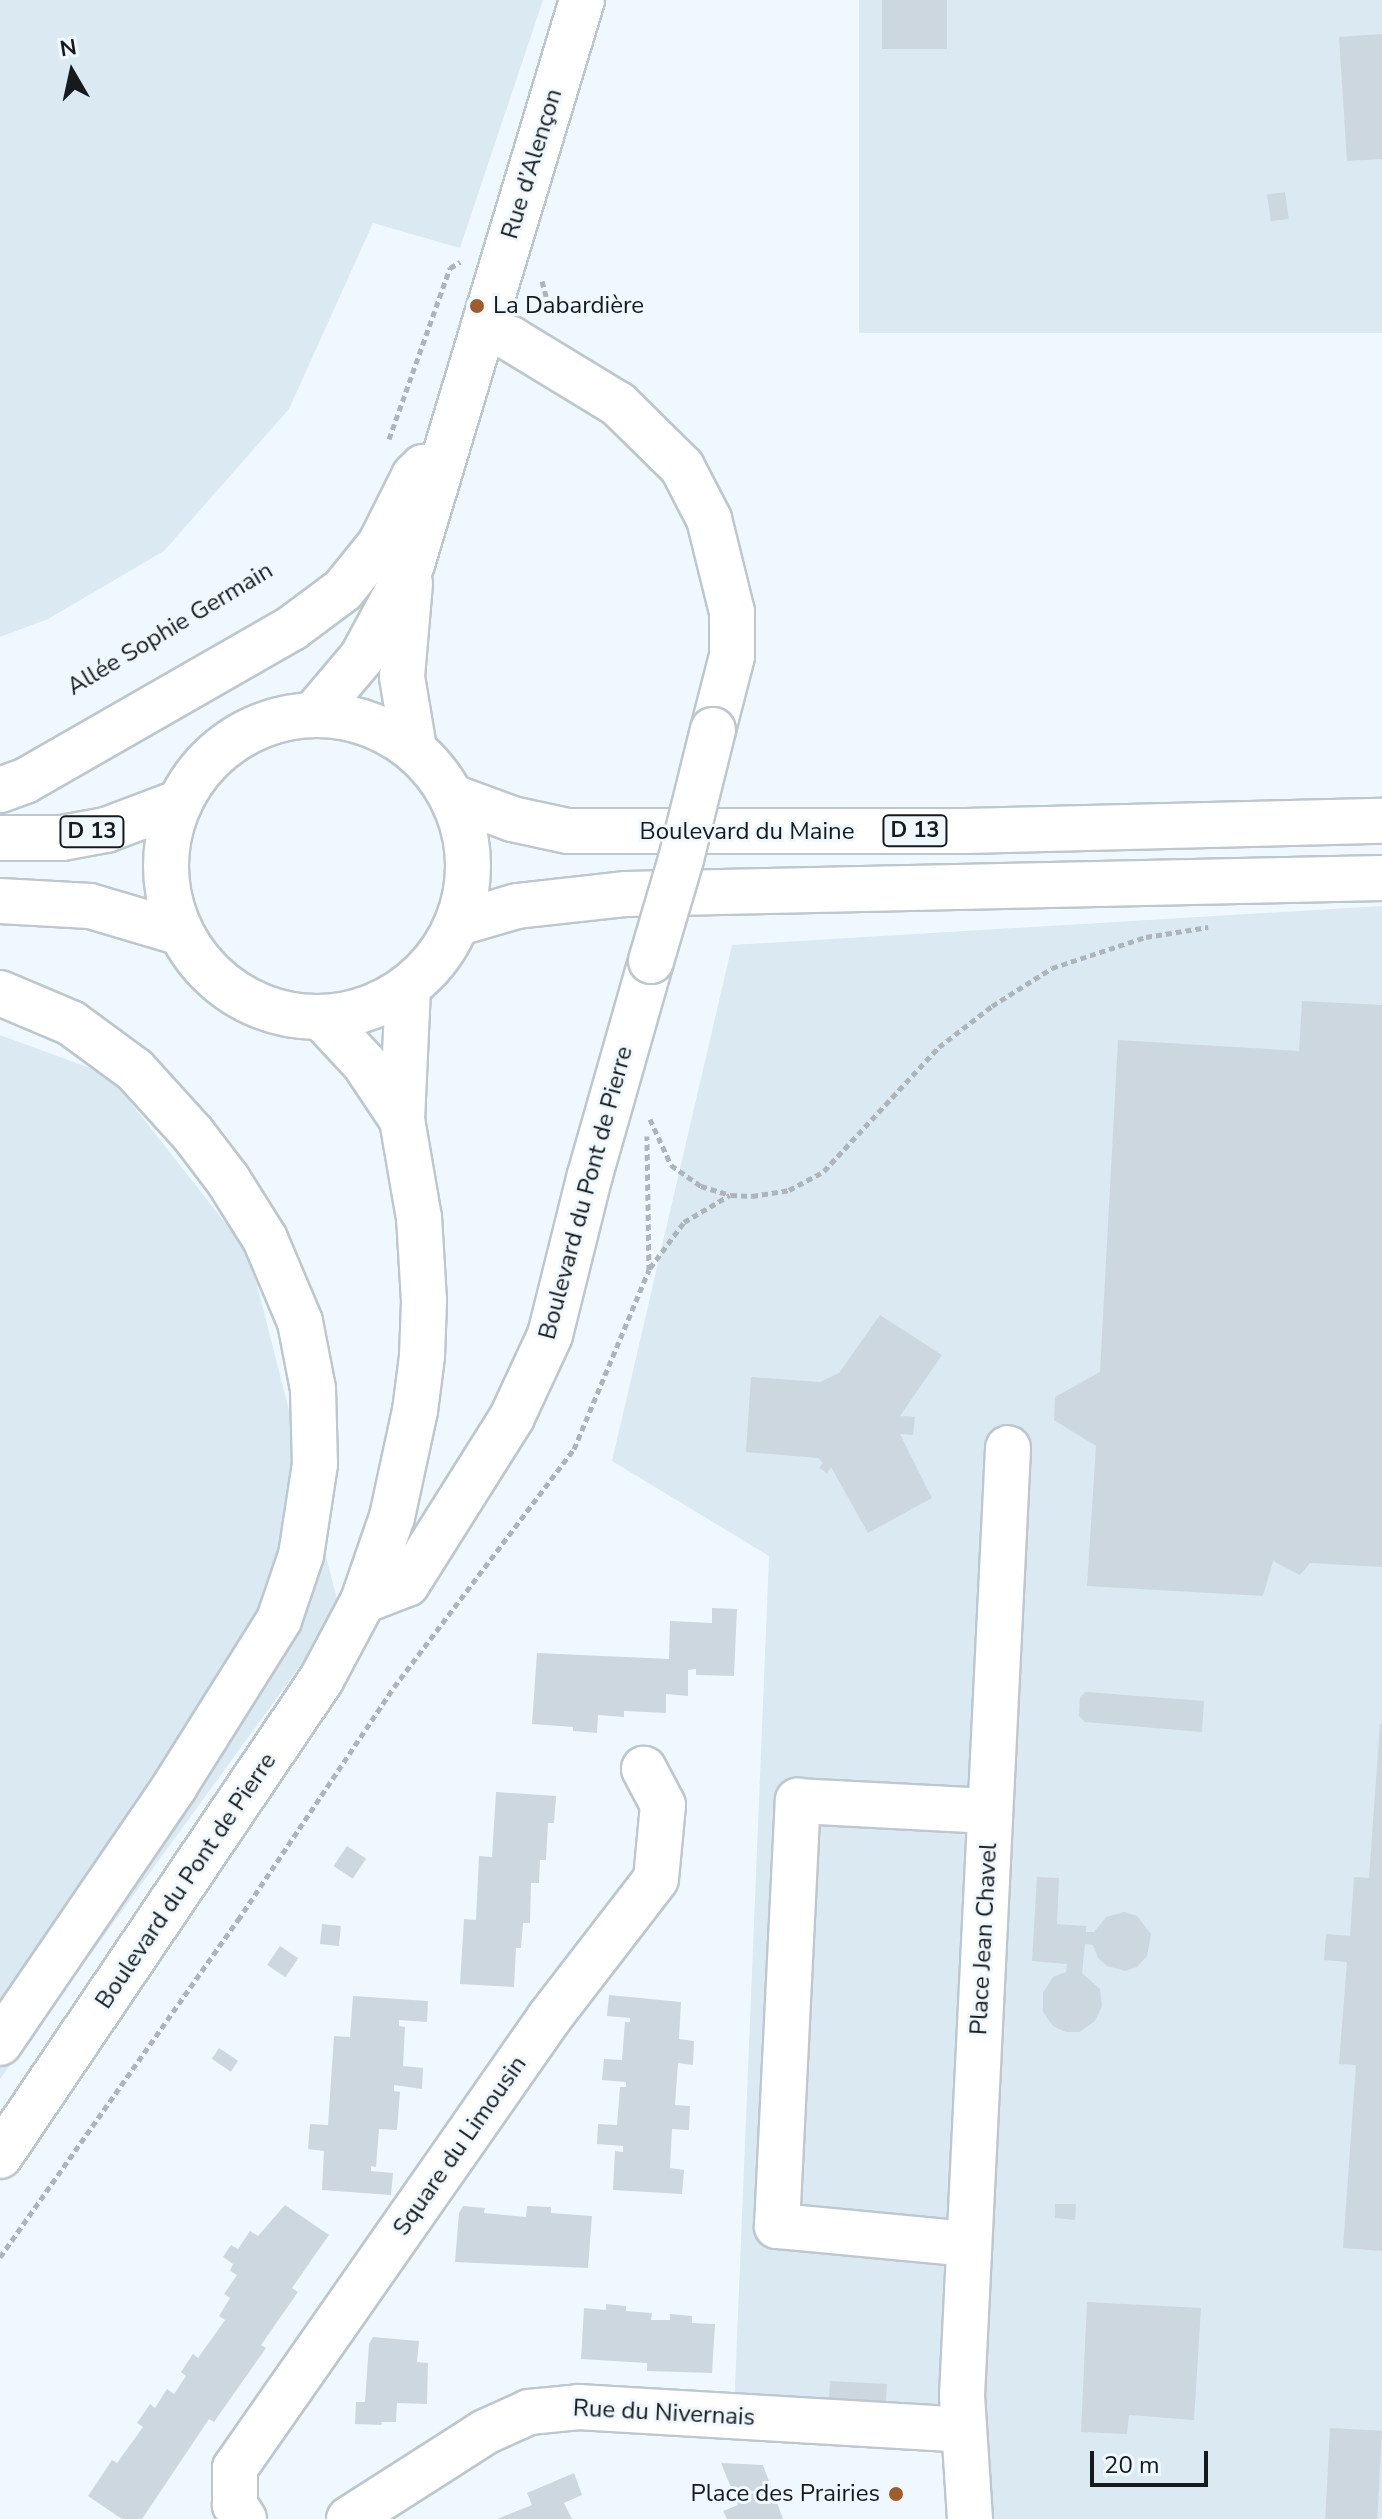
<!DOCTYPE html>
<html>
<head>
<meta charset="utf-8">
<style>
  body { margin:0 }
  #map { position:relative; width:1382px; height:2519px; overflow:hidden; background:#f0f8ff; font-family:"Nunito Sans",sans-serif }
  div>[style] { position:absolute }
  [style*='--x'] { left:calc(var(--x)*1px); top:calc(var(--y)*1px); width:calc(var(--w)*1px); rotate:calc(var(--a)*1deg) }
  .built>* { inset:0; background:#dbe9f3; transform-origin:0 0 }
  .building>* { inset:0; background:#cdd7df; transform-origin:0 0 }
  .path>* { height:5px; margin-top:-2.5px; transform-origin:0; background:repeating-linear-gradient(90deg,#aeb5ba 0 6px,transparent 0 10px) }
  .roads { filter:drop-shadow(2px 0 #bcc7ce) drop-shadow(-2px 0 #bcc7ce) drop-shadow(0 2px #bcc7ce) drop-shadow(0 -2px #bcc7ce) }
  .minor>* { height:44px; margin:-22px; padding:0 22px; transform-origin:22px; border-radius:22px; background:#fff }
  .major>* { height:44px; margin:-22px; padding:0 22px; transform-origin:22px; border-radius:22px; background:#fff }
  .major>.ring { margin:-22px; padding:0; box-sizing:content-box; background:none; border:44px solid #fff; border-radius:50% }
  .bridges { filter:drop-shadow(2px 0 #bcc7ce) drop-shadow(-2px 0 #bcc7ce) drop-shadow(0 2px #bcc7ce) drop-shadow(0 -2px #bcc7ce) }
  .minor-bridge>* { height:44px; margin:-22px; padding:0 22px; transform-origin:22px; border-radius:22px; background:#fff }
  .dots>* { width:22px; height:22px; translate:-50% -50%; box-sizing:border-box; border:4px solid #f0f8ff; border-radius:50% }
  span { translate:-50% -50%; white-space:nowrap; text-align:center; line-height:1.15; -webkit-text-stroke:6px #f0f8ff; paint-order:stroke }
  .shield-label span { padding:2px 6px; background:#f0f8ff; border:2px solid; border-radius:6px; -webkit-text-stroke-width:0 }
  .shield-label { font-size:22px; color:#161a1c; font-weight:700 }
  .street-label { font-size:24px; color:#161a1c }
  .poi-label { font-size:24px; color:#161a1c }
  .left { translate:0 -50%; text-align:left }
  .right { translate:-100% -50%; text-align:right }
  .north { position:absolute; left:32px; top:32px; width:80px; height:80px; -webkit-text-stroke:6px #f0f8ff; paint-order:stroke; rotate:351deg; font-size:22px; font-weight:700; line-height:32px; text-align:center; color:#161a1c }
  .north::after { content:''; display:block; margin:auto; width:28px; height:36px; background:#161a1c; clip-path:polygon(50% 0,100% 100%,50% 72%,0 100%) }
  .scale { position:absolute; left:1090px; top:2451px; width:118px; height:36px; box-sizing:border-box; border:4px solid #161a1c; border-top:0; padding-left:10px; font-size:24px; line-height:28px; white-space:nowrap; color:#161a1c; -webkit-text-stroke:6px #f0f8ff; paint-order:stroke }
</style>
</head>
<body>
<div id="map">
  <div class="built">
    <i style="clip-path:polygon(0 0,543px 0,460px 248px,373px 223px,289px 409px,164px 551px,48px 619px,0 637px)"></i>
    <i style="left:859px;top:0;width:523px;height:333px"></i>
    <i style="clip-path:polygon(1382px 906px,1382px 2519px,979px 2519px,966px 2430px,734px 2411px,769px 1556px,612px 1461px,732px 945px)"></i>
    <i style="clip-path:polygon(0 1035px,109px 1075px,249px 1253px,340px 1611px,0 2079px)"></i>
  </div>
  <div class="building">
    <i style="left:882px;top:0;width:65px;height:49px"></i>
    <i style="clip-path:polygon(1382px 34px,1382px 159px,1347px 161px,1339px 37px)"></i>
    <i style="left:1285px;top:192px;width:27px;height:18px;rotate:82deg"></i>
    <i style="clip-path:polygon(1302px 1001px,1382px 1005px,1382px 1567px,1310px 1563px,1300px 1575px,1273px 1561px,1263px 1596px,1087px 1586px,1096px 1446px,1054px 1420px,1055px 1397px,1100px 1372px,1118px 1040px,1299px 1051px)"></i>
    <i style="clip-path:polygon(880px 1315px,942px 1355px,900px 1416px,915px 1417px,913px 1435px,900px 1434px,932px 1498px,868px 1533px,831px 1467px,827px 1473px,819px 1468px,823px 1463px,818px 1458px,746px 1452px,751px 1377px,820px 1382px,839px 1373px)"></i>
    <i style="clip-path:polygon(712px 1608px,737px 1609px,734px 1676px,696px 1675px,696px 1669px,688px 1670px,688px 1696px,666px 1694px,666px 1713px,624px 1711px,624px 1717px,598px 1715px,597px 1733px,573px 1731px,573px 1727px,532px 1724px,537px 1653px,669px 1659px,670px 1621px,712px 1623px)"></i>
    <i style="clip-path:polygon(1086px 1692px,1204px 1701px,1202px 1732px,1085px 1722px,1079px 1716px,1080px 1697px)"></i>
    <i style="clip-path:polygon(1380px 1724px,1382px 1724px,1382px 2251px,1343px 2248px,1356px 2065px,1339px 2064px,1347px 1962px,1324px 1960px,1326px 1934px,1350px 1936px,1354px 1877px,1369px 1878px)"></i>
    <i style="clip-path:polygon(496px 1792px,556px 1796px,554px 1823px,548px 1823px,546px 1860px,540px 1860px,539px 1883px,531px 1883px,530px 1923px,523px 1923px,521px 1948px,516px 1948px,514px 1987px,460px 1984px,464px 1919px,476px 1920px,479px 1856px,492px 1857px)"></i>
    <i style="left:347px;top:1846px;width:23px;height:24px;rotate:34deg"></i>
    <i style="clip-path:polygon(1037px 1877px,1059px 1878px,1057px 1924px,1086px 1926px,1086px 1932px,1094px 1932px,1106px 1917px,1124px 1912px,1137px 1916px,1151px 1934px,1147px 1956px,1137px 1967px,1125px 1971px,1107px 1966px,1098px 1958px,1093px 1945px,1085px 1944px,1082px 1973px,1100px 1989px,1102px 2006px,1095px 2021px,1079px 2032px,1066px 2032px,1053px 2026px,1043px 2012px,1043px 1993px,1053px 1977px,1066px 1972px,1067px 1964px,1032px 1961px)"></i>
    <i style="left:322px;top:1924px;width:19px;height:20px;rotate:6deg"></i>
    <i style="left:280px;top:1946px;width:22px;height:23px;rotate:34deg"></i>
    <i style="clip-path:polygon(609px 1995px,681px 2002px,679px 2039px,694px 2041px,693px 2065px,678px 2063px,675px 2105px,690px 2106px,689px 2130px,672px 2129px,670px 2168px,684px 2170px,682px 2194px,613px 2190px,615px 2151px,623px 2152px,623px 2146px,597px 2144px,598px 2124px,617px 2125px,620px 2087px,626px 2087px,626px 2082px,602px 2080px,604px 2059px,622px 2060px,625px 2022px,630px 2022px,630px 2018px,607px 2016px)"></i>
    <i style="clip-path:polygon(353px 1996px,428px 2001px,427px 2022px,399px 2020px,399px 2026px,405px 2027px,403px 2066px,423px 2068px,422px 2089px,394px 2085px,394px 2091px,400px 2092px,397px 2130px,379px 2129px,376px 2167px,371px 2166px,371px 2171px,393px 2173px,391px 2195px,322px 2190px,324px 2151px,308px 2149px,310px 2124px,328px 2125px,334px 2036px,350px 2037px)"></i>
    <i style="left:219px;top:2048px;width:23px;height:13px;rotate:34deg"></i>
    <i style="clip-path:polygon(1055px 2204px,1076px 2204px,1075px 2220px,1055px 2218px)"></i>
    <i style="clip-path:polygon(285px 2205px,329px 2235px,292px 2288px,298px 2292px,261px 2345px,266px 2348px,214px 2422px,209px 2419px,142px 2519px,122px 2519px,88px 2496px,112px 2460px,117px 2463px,143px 2427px,137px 2423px,150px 2404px,155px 2408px,167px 2389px,174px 2394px,186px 2376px,181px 2372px,193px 2354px,198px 2358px,225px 2320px,219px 2316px,230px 2298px,224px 2294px,237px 2275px,230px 2271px,233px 2264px,223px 2257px,231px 2245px,238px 2249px,250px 2231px,258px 2236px)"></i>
    <i style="clip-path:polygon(463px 2206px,485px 2208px,484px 2213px,526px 2217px,527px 2206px,551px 2207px,551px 2213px,592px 2216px,588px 2268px,455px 2262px,459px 2213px)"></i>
    <i style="clip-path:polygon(1087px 2302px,1201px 2308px,1194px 2420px,1129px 2415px,1127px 2434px,1081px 2432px)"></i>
    <i style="clip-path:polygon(606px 2304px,626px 2306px,626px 2311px,652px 2313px,651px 2320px,670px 2320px,670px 2314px,692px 2316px,692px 2323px,715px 2324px,712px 2373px,647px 2371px,647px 2363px,581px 2359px,584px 2308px,606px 2310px)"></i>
    <i style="clip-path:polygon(373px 2337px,419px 2341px,417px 2362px,428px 2363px,427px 2404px,397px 2403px,396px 2422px,382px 2422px,381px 2425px,355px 2424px,356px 2402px,365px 2402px,369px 2344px)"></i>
    <i style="left:830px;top:2381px;width:57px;height:19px;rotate:3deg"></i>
    <i style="left:1330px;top:2428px;width:52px;height:91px;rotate:3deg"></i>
    <i style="clip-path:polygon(721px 2463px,763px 2465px,783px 2519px,727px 2519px,723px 2511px,738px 2505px)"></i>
    <i style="clip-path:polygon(574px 2473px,582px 2495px,564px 2503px,572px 2519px,497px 2519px,532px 2505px,527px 2493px)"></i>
  </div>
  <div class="path">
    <i style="--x:542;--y:281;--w:34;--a:75"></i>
    <i style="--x:389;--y:439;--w:182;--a:-70.4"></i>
    <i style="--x:450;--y:268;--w:12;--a:-31"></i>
    <i style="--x:650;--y:1119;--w:51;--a:65.5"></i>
    <i style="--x:671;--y:1165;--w:37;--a:35"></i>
    <i style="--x:701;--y:1186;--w:31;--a:17"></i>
    <i style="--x:731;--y:1195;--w:21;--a:3"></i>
    <i style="--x:752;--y:1196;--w:37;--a:-9"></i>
    <i style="--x:789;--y:1190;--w:40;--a:-28"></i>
    <i style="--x:824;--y:1171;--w:169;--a:-47.2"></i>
    <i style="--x:939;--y:1047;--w:67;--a:-37.7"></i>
    <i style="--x:992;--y:1006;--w:71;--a:-32.3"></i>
    <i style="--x:1052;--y:968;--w:99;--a:-18.3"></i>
    <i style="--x:1146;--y:937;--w:63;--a:-9.2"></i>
    <i style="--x:650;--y:1268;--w:57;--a:-53.5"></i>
    <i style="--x:684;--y:1222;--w:53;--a:-30.4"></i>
    <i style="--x:0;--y:2257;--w:413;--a:-54.8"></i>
    <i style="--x:238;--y:1920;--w:280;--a:-56.2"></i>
    <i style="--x:394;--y:1687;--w:298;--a:-52.9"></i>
    <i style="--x:574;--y:1449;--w:194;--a:-67.3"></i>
    <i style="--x:649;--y:1270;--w:134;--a:-90.9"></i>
  </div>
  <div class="roads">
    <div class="minor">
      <i style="--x:483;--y:328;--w:30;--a:21"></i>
      <i style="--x:511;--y:339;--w:125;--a:31.3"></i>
      <i style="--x:618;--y:404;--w:90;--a:44.5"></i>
      <i style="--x:682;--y:467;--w:59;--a:62.6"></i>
      <i style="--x:709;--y:519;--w:96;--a:76.1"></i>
      <i style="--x:732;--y:612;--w:44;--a:90"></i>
      <i style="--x:732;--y:656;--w:76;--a:104.4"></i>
      <i style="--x:410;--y:583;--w:94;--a:94.9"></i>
      <i style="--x:402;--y:677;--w:73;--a:80.5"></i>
      <i style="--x:313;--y:715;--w:76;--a:-49.8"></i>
      <i style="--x:362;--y:657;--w:106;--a:-61.7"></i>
      <i style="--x:412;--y:564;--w:589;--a:-73.23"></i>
      <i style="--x:0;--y:790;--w:27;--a:-20"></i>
      <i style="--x:25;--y:781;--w:308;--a:-29.8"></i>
      <i style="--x:292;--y:628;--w:64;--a:-36.7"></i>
      <i style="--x:343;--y:590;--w:59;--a:-51.2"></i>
      <i style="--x:380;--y:544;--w:76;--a:-63.4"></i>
      <i style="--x:414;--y:476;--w:13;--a:-45"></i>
      <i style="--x:0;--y:993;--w:77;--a:22.9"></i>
      <i style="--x:71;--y:1023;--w:79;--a:36.3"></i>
      <i style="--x:135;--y:1070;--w:86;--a:47.8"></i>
      <i style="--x:193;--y:1134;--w:58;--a:52.7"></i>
      <i style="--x:228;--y:1180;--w:70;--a:57.9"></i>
      <i style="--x:265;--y:1239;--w:90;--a:67.1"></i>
      <i style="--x:300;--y:1322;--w:68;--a:79"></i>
      <i style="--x:313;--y:1389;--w:75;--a:88.5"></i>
      <i style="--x:315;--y:1464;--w:92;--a:98.7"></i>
      <i style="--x:301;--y:1555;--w:69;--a:108.7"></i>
      <i style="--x:279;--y:1620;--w:196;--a:122.1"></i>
      <i style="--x:175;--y:1786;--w:311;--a:124.3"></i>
      <i style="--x:363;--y:1601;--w:47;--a:-21.1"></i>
      <i style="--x:407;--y:1584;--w:197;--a:-57.8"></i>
      <i style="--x:512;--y:1417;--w:90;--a:-65.1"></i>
      <i style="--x:550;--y:1335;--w:165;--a:-76"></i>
      <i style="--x:590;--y:1175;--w:223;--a:-74.1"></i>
      <i style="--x:969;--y:2244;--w:193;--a:-174.6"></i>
      <i style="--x:777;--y:2226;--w:426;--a:-87.2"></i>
      <i style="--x:798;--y:1801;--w:192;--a:3"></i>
      <i style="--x:244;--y:2519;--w:17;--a:-123"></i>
      <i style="--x:235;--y:2505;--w:37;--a:-90"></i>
      <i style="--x:235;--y:2468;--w:549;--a:-55.09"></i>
      <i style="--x:549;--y:2018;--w:175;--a:-52.4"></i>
      <i style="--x:656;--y:1879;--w:74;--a:-84.6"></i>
      <i style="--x:663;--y:1805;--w:41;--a:-117.8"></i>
      <i style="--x:349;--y:2519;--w:161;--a:-32.6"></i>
      <i style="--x:485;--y:2432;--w:48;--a:-24.4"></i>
      <i style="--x:529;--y:2412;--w:50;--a:-5.7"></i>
      <i style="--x:579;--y:2407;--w:384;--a:3.4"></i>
      <i style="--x:970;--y:2519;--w:123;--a:-93.7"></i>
      <i style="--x:962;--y:2396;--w:949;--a:-87.22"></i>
    </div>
    <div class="major">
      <i class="ring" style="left:166px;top:715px;width:258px;height:258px"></i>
      <i style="--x:453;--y:797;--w:63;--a:20.4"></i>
      <i style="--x:512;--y:819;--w:57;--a:12.1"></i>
      <i style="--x:568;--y:831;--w:397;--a:0"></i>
      <i style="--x:965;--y:831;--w:417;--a:-1.4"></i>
      <i style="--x:0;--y:838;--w:62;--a:0"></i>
      <i style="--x:62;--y:838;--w:45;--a:-10.3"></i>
      <i style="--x:106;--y:830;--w:79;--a:-20.7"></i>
      <i style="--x:0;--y:901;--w:90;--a:3.2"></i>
      <i style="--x:90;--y:906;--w:95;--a:16.5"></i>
      <i style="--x:459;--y:923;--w:60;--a:-16.3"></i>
      <i style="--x:517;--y:906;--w:110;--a:-6.3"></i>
      <i style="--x:626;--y:894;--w:756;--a:-1.21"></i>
      <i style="--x:322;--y:1018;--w:62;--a:47"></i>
      <i style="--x:364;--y:1063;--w:69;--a:56.3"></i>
      <i style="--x:0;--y:2156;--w:574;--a:-56.01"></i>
      <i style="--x:321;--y:1680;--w:89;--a:-62"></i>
      <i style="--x:363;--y:1601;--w:89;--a:-71"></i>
      <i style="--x:392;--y:1517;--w:108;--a:-77.8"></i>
      <i style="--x:415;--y:1411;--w:55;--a:-82.7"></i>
      <i style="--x:422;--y:1356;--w:55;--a:-87.9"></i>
      <i style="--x:424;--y:1301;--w:83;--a:-93.4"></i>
      <i style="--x:419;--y:1218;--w:99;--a:-99.8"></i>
      <i style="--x:402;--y:1120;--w:132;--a:-87.4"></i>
    </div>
  </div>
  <div class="bridges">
    <div class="minor-bridge">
      <i style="--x:651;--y:961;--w:106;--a:-73.6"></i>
      <i style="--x:681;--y:859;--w:133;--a:-76.1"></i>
    </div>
  </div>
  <div class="dots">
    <i style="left:477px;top:306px;background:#a05d2c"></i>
    <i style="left:896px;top:2494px;background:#a05d2c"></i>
  </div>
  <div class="shield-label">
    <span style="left:915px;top:831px">D 13</span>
    <span style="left:92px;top:832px">D 13</span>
  </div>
  <div class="street-label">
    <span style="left:532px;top:164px;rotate:-73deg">Rue d’Alençon</span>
    <span style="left:170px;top:629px;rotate:-31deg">Allée Sophie Germain</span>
    <span style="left:747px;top:832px">Boulevard du Maine</span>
    <span style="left:586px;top:1193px;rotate:-75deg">Boulevard du Pont de Pierre</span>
    <span style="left:186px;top:1881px;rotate:-56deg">Boulevard du Pont de Pierre</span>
    <span style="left:984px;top:1939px;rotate:-87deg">Place Jean Chavel</span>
    <span style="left:460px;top:2146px;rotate:-55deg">Square du Limousin</span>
    <span style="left:664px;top:2413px;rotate:3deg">Rue du Nivernais</span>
  </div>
  <div class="poi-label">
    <span class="left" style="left:493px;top:306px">La Dabardière</span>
    <span class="right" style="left:880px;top:2494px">Place des Prairies</span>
  </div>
  <div class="north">N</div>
  <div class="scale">20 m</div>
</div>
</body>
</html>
